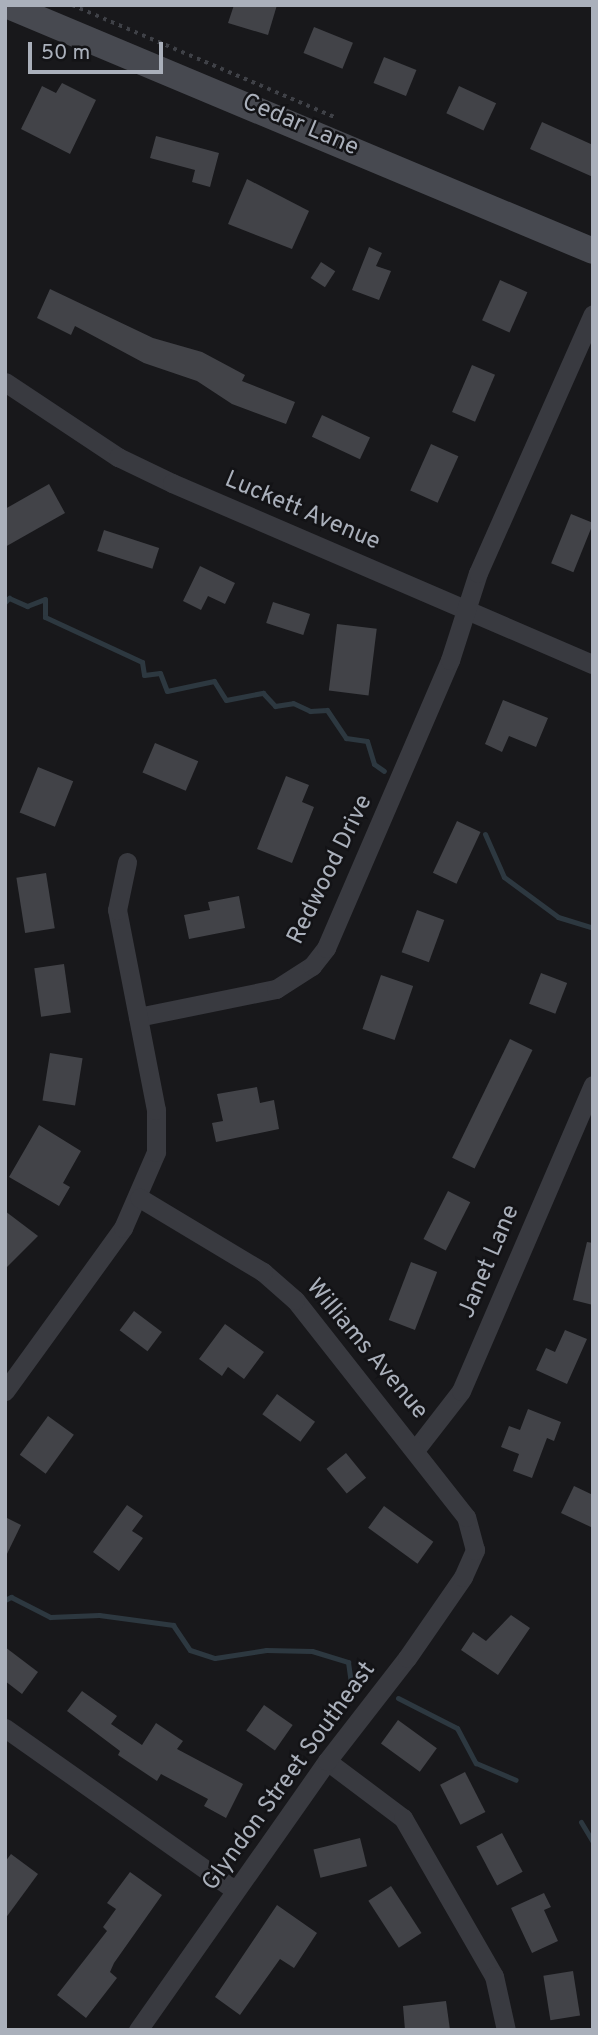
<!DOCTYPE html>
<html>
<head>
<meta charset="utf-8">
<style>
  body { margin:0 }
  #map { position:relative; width:598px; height:2035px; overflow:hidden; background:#18181b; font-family:Overpass,sans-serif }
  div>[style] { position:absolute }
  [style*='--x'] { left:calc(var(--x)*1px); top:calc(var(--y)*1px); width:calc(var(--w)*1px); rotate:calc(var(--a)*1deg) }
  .stream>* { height:5px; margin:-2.5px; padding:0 2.5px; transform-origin:2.5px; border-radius:2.5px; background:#2d3840 }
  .building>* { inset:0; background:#424348; transform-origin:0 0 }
  .path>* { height:3.5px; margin-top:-1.75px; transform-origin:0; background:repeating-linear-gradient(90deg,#3f4147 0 3.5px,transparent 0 8.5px) }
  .street>* { height:19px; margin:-9.5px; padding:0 9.5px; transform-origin:9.5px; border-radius:9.5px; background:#393a40 }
  .secondary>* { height:26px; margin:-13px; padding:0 13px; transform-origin:13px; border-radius:13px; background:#474950 }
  span { translate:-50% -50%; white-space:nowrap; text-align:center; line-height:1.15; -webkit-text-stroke:5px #131316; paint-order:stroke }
  .street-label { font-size:24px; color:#aab0bb }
  .frame { position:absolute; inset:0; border:7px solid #aab0bb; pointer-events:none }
  .scale { position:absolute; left:28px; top:42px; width:135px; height:32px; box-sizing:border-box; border:4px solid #aab0bb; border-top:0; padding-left:9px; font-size:21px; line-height:24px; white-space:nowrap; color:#aab0bb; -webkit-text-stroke:5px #131316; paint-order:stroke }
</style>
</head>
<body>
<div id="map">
  <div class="stream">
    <i style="--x:5;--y:602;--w:6;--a:-45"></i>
    <i style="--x:9;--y:598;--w:20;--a:24"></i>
    <i style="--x:27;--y:606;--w:19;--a:-21"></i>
    <i style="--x:45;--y:599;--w:18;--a:90"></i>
    <i style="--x:45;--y:617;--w:107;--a:24.9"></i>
    <i style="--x:142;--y:662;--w:13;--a:81"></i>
    <i style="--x:144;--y:675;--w:16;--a:-7"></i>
    <i style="--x:160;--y:673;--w:19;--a:69"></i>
    <i style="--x:167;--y:691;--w:48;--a:-12"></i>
    <i style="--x:214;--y:681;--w:22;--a:58"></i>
    <i style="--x:226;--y:700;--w:38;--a:-11"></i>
    <i style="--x:263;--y:693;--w:18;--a:47"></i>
    <i style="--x:275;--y:706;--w:18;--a:-9"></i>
    <i style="--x:293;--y:703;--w:19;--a:25"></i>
    <i style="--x:310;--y:711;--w:17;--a:-3"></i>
    <i style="--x:327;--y:710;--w:34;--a:56"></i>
    <i style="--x:346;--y:738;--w:21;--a:8"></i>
    <i style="--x:367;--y:741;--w:24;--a:73"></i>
    <i style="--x:374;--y:764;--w:12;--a:35"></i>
    <i style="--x:485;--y:834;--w:47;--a:66.2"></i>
    <i style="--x:504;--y:877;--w:67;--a:36.5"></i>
    <i style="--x:558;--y:917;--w:37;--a:17"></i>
    <i style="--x:5;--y:1600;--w:7;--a:-27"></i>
    <i style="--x:11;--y:1597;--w:44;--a:27.1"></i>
    <i style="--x:50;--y:1617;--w:49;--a:-2.3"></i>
    <i style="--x:99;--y:1615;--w:75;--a:7.7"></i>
    <i style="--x:173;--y:1625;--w:30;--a:56"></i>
    <i style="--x:190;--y:1650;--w:26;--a:18"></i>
    <i style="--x:215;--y:1658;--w:52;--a:-8.9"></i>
    <i style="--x:266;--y:1650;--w:46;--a:1.2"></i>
    <i style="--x:312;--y:1651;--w:38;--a:17"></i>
    <i style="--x:348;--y:1662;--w:30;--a:82"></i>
    <i style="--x:398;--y:1698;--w:66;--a:27"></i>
    <i style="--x:457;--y:1728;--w:40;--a:62"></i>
    <i style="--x:476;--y:1763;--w:43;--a:23"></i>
    <i style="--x:581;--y:1822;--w:23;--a:59"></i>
  </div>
  <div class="building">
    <i style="clip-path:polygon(234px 5px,277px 5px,268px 35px,228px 23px)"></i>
    <i style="left:314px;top:27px;width:42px;height:28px;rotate:22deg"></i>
    <i style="left:384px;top:57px;width:35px;height:28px;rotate:22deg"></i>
    <i style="clip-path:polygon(62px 83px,96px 100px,70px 154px,21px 129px,42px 86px,56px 93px)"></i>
    <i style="left:459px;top:86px;width:41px;height:30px;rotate:25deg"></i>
    <i style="clip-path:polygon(542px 122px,593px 145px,593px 177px,530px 149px)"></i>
    <i style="clip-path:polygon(156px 136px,219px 153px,210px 187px,192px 182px,195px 170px,150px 158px)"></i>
    <i style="clip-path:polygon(247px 179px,309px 211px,292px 249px,228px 224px)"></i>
    <i style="clip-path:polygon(369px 247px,382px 253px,376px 266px,391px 271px,379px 300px,352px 290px)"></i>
    <i style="left:321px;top:262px;width:17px;height:19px;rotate:33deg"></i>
    <i style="left:500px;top:280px;width:30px;height:44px;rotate:24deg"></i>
    <i style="clip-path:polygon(50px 289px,153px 338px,202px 352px,245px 375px,242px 381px,295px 402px,286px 424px,232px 404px,197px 381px,144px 363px,75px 326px,71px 335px,37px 318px)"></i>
    <i style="left:472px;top:365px;width:25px;height:51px;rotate:23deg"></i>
    <i style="left:322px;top:415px;width:53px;height:24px;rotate:25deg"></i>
    <i style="left:431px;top:444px;width:30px;height:51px;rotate:24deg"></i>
    <i style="clip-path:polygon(49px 484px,65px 513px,5px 547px,5px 509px)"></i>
    <i style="left:571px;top:514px;width:24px;height:53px;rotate:22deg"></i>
    <i style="left:104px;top:530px;width:58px;height:22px;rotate:18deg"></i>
    <i style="clip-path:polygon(200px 566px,235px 583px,225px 604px,208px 596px,201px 610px,183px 601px)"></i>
    <i style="left:273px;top:602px;width:39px;height:22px;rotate:18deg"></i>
    <i style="left:337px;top:624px;width:40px;height:67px;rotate:7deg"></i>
    <i style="clip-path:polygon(503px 700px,548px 718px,536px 747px,509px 736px,502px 752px,485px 744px)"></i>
    <i style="left:155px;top:743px;width:47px;height:32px;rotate:23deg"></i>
    <i style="left:38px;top:767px;width:38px;height:49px;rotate:22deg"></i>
    <i style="clip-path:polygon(286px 776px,309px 785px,302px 802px,314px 807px,292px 863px,257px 849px)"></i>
    <i style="left:457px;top:821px;width:26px;height:57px;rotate:25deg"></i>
    <i style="left:46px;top:873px;width:56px;height:30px;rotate:81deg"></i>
    <i style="clip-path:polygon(239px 896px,245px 928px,189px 939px,184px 915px,210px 910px,208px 902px)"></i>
    <i style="left:417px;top:910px;width:29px;height:45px;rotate:20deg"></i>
    <i style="left:64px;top:964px;width:49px;height:30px;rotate:82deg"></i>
    <i style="left:541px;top:973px;width:28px;height:33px;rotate:21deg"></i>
    <i style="left:381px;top:975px;width:34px;height:57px;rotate:19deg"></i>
    <i style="left:510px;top:1039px;width:25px;height:132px;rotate:26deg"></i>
    <i style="left:50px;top:1053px;width:33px;height:48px;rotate:9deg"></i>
    <i style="clip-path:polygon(257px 1087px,260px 1103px,274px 1100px,279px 1129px,216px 1142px,212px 1123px,223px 1121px,217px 1094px)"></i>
    <i style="clip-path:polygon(39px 1125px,81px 1151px,63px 1183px,70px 1187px,59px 1206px,9px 1177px)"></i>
    <i style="left:448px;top:1191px;width:25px;height:54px;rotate:27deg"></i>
    <i style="clip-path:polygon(5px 1211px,38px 1236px,5px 1269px)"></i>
    <i style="clip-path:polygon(587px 1242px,593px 1243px,593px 1305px,573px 1300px)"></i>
    <i style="left:411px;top:1262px;width:28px;height:62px;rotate:21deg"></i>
    <i style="left:134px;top:1311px;width:35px;height:24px;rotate:37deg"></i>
    <i style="clip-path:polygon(225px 1324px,264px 1352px,244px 1379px,228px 1367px,222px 1376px,199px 1359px)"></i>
    <i style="clip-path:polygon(565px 1330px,587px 1339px,567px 1384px,536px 1370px,546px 1348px,555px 1352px)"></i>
    <i style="left:277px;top:1394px;width:47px;height:25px;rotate:36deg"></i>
    <i style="clip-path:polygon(528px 1409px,561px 1422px,554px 1441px,547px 1438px,532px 1478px,513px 1471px,519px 1454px,501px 1447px,509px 1426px,520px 1430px)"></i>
    <i style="left:48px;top:1416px;width:32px;height:48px;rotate:36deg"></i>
    <i style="left:346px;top:1453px;width:32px;height:25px;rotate:51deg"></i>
    <i style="clip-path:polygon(574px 1486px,593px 1495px,593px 1528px,561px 1513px)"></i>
    <i style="clip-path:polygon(127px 1505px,143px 1516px,132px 1531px,143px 1538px,119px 1571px,93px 1552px)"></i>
    <i style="left:384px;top:1506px;width:61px;height:27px;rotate:36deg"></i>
    <i style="clip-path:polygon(5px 1517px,21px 1525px,5px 1558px)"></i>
    <i style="clip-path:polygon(511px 1615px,530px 1628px,498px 1675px,461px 1650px,473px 1632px,486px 1641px)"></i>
    <i style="clip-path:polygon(5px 1647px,38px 1672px,22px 1694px,5px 1681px)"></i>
    <i style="clip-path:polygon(82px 1691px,117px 1716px,111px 1724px,142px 1745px,156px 1723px,183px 1741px,177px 1749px,243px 1784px,226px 1818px,204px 1806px,208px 1799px,161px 1774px,157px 1781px,118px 1755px,120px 1751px,67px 1711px)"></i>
    <i style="left:264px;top:1705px;width:35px;height:31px;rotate:35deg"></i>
    <i style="left:398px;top:1720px;width:48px;height:29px;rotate:36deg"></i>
    <i style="left:465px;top:1772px;width:45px;height:28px;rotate:63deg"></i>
    <i style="left:502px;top:1833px;width:44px;height:29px;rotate:62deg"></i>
    <i style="left:360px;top:1838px;width:29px;height:48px;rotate:76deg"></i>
    <i style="clip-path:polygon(11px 1854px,38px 1874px,5px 1919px,5px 1862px)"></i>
    <i style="clip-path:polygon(130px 1872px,162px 1895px,114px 1963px,110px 1972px,117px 1978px,86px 2018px,57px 1995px,107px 1931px,103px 1927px,116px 1909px,107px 1903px)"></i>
    <i style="left:391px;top:1886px;width:56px;height:27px;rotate:57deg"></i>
    <i style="clip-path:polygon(544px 1893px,551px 1907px,544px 1910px,558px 1941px,532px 1953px,511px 1908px)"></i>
    <i style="clip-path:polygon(277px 1905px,317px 1933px,294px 1968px,280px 1959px,240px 2015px,215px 1997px)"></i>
    <i style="left:573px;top:1971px;width:45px;height:30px;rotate:81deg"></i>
    <i style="clip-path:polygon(446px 2001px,450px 2030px,405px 2030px,403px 2006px)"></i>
  </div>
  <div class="path">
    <i style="--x:72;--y:5;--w:285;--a:23.1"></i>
  </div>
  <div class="street">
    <i style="--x:5;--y:382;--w:136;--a:33.6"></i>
    <i style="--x:118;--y:457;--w:60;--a:25.7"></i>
    <i style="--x:172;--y:483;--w:458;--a:23.3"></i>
    <i style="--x:138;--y:1017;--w:141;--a:-11.5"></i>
    <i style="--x:276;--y:989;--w:43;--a:-32.6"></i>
    <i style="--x:312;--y:966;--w:23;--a:-52"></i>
    <i style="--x:326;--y:948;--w:314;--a:-66.7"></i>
    <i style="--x:450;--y:660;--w:91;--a:-72.2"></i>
    <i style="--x:478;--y:573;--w:283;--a:-66.1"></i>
    <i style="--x:5;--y:1391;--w:201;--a:-54.1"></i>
    <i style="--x:123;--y:1228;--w:83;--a:-66.5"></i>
    <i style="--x:156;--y:1152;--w:42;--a:-90"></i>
    <i style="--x:156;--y:1110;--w:204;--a:-101"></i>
    <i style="--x:117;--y:910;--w:49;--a:-78.2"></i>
    <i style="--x:416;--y:1449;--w:73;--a:-52.2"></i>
    <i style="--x:461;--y:1391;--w:333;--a:-66.7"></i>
    <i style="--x:5;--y:1728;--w:281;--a:35.2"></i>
    <i style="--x:327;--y:1761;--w:95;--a:36.9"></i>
    <i style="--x:403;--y:1818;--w:182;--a:60.1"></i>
    <i style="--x:494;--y:1976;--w:55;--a:77.5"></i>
    <i style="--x:138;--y:2030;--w:329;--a:-54.9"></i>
    <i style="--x:327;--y:1761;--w:130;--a:-52.2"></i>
    <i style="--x:407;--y:1658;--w:98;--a:-55.3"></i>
    <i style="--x:463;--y:1577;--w:30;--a:-66"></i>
    <i style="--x:475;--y:1550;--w:34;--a:-105"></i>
    <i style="--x:466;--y:1517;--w:276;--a:-128.2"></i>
    <i style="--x:295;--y:1300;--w:43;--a:-138.8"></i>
    <i style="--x:263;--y:1272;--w:144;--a:-149"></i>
  </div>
  <div class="secondary">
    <i style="--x:6;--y:5;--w:636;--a:22.74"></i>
  </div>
  <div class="street-label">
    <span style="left:300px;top:126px;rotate:23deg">Cedar Lane</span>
    <span style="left:302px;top:512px;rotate:23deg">Luckett Avenue</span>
    <span style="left:331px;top:870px;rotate:-64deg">Redwood Drive</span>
    <span style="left:490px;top:1262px;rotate:-67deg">Janet Lane</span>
    <span style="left:366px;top:1350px;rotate:50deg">Williams Avenue</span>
    <span style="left:290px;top:1777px;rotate:-54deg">Glyndon Street Southeast</span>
  </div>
  <div class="frame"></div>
  <div class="scale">50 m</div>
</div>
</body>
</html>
